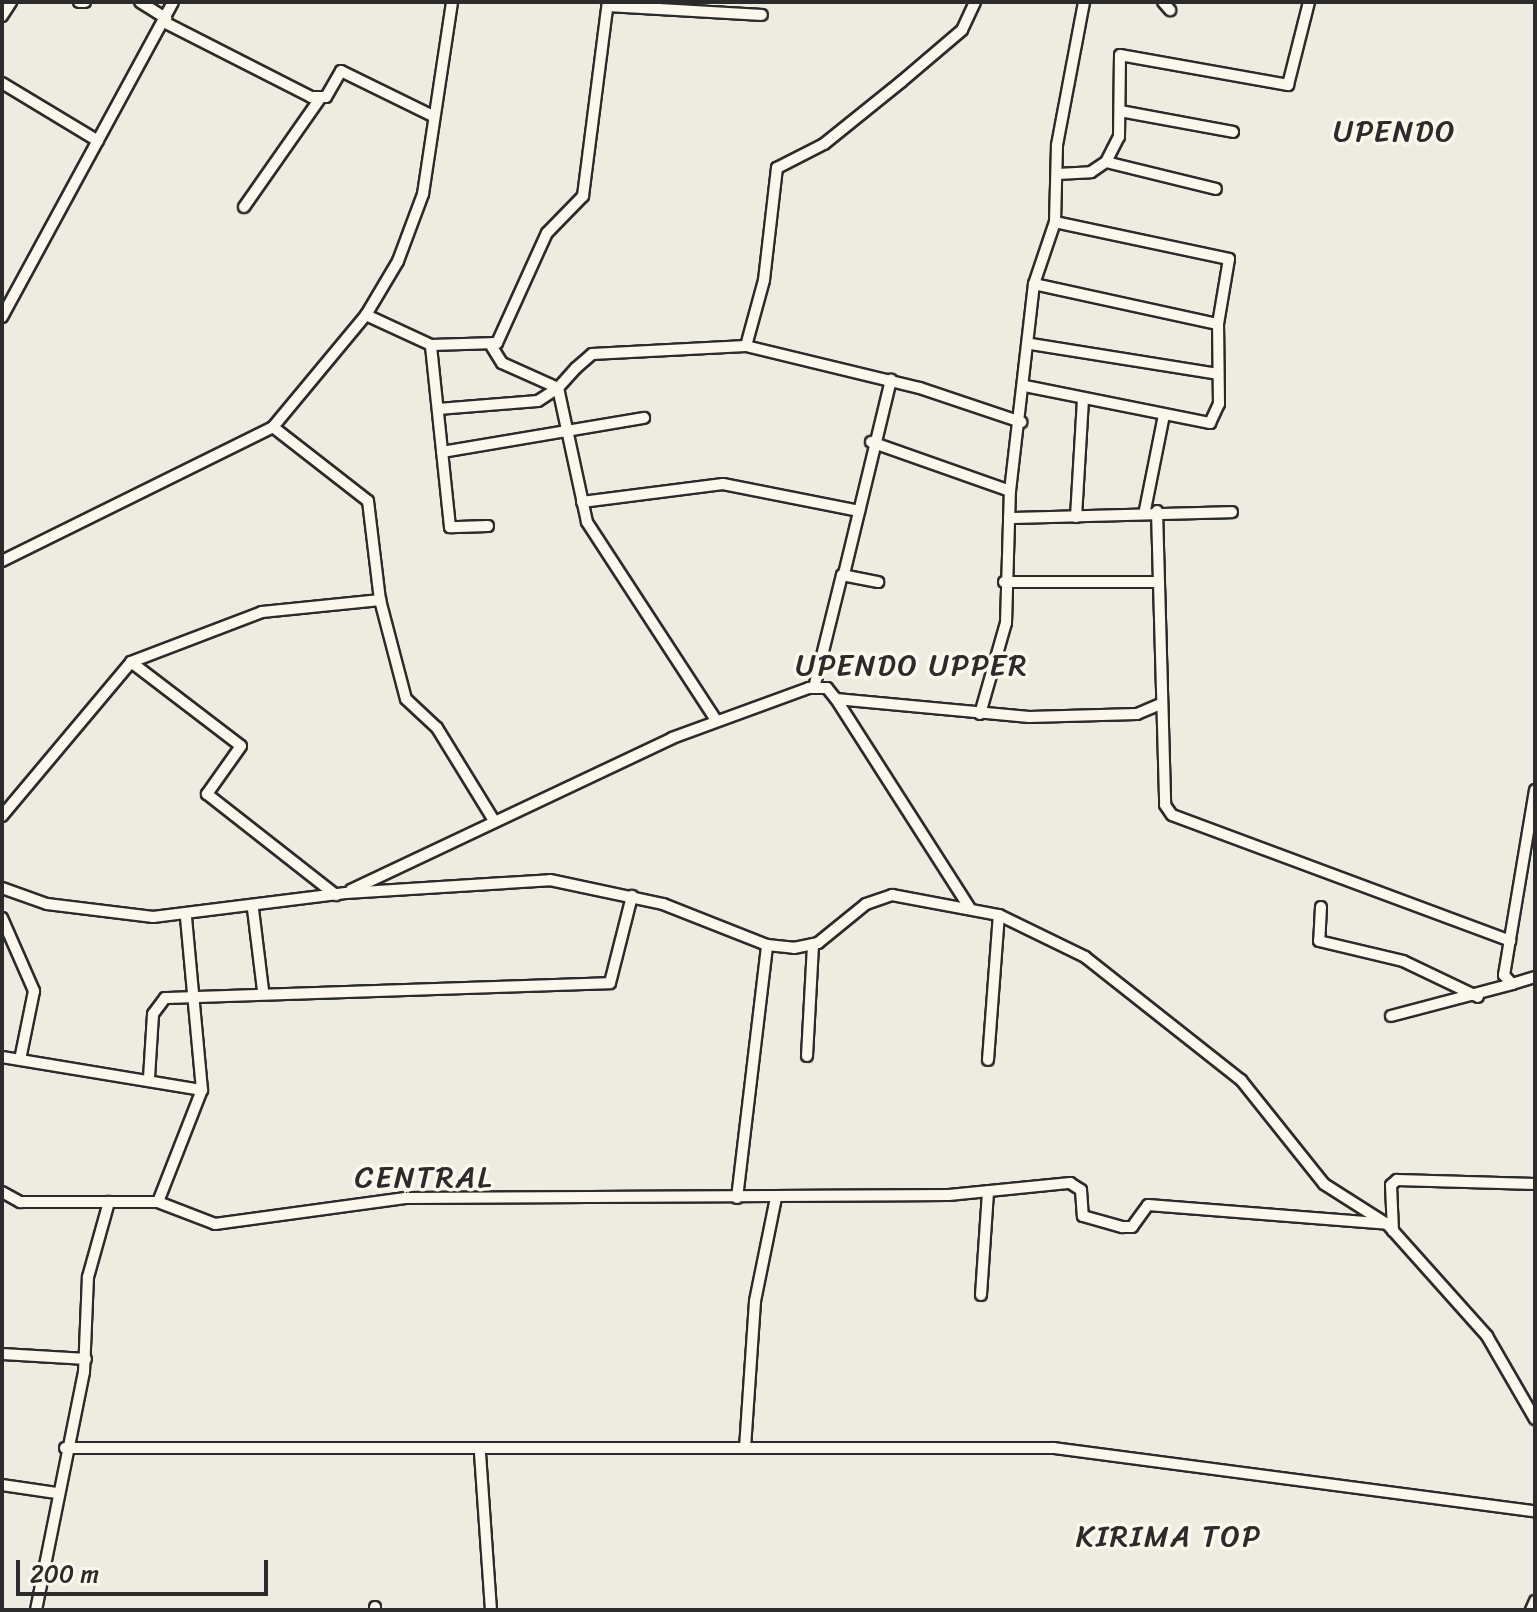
<!DOCTYPE html>
<html>
<head>
<meta charset="utf-8">
<style>
  body { margin:0 }
  #map { position:relative; width:1537px; height:1612px; overflow:hidden; background:#eeebe0; font-family:Sriracha,sans-serif }
  div>[style] { position:absolute }
  [style*='--x'] { left:calc(var(--x)*1px); top:calc(var(--y)*1px); width:calc(var(--w)*1px); rotate:calc(var(--a)*1deg) }
  .roads { filter:drop-shadow(2px 0 #2b2b2b) drop-shadow(-2px 0 #2b2b2b) drop-shadow(0 2px #2b2b2b) drop-shadow(0 -2px #2b2b2b) }
  .street>* { height:10px; margin:-5px; padding:0 5px; transform-origin:5px; border-radius:5px; background:#fbf7ec }
  span { translate:-50% -50%; white-space:nowrap; text-align:center; line-height:1.15; -webkit-text-stroke:7px #fbf7ec; paint-order:stroke }
  .quarter-label { font-size:30px; color:#2b2b2b; letter-spacing:2px }
  .frame { position:absolute; inset:0; border:4px solid #2b2b2b; pointer-events:none }
  .scale { position:absolute; left:16px; top:1560px; width:252px; height:36px; box-sizing:border-box; border:4px solid #2b2b2b; border-top:0; padding-left:10px; font-size:24px; line-height:28px; white-space:nowrap; color:#2b2b2b; -webkit-text-stroke:6px #fbf7ec; paint-order:stroke }
</style>
</head>
<body>
<div id="map">
  <div class="roads">
    <div class="street">
      <i style="--x:79;--y:2;--w:6;--a:0"></i>
      <i style="--x:140;--y:2;--w:31;--a:32"></i>
      <i style="--x:1163;--y:2;--w:11;--a:49"></i>
      <i style="--x:608;--y:6;--w:154;--a:3.3"></i>
      <i style="--x:2;--y:16;--w:17;--a:-57"></i>
      <i style="--x:164;--y:22;--w:165;--a:27"></i>
      <i style="--x:311;--y:97;--w:15;--a:0"></i>
      <i style="--x:326;--y:97;--w:30;--a:-60"></i>
      <i style="--x:341;--y:71;--w:100;--a:26.1"></i>
      <i style="--x:2;--y:83;--w:112;--a:31.1"></i>
      <i style="--x:1120;--y:111;--w:115;--a:10.5"></i>
      <i style="--x:1106;--y:162;--w:113;--a:13.8"></i>
      <i style="--x:1057;--y:174;--w:34;--a:-3"></i>
      <i style="--x:1091;--y:172;--w:18;--a:-34"></i>
      <i style="--x:1106;--y:162;--w:28;--a:-63"></i>
      <i style="--x:1119;--y:137;--w:82;--a:-89.3"></i>
      <i style="--x:1120;--y:55;--w:171;--a:10.1"></i>
      <i style="--x:1288;--y:85;--w:86;--a:-75.8"></i>
      <i style="--x:244;--y:207;--w:131;--a:-55"></i>
      <i style="--x:1034;--y:284;--w:188;--a:12.3"></i>
      <i style="--x:366;--y:315;--w:72;--a:24.8"></i>
      <i style="--x:2;--y:317;--w:358;--a:-61.5"></i>
      <i style="--x:1031;--y:344;--w:189;--a:9.1"></i>
      <i style="--x:746;--y:346;--w:68;--a:-74.7"></i>
      <i style="--x:764;--y:280;--w:113;--a:-83.4"></i>
      <i style="--x:777;--y:168;--w:53;--a:-27.1"></i>
      <i style="--x:824;--y:144;--w:99;--a:-38.8"></i>
      <i style="--x:901;--y:82;--w:80;--a:-40.4"></i>
      <i style="--x:962;--y:30;--w:31;--a:-65"></i>
      <i style="--x:1025;--y:386;--w:189;--a:11.3"></i>
      <i style="--x:1210;--y:423;--w:21;--a:-65"></i>
      <i style="--x:1219;--y:404;--w:80;--a:-90.7"></i>
      <i style="--x:1218;--y:324;--w:66;--a:-80.4"></i>
      <i style="--x:1229;--y:259;--w:178;--a:-168"></i>
      <i style="--x:438;--y:409;--w:100;--a:-4.6"></i>
      <i style="--x:538;--y:401;--w:24;--a:-33"></i>
      <i style="--x:558;--y:388;--w:61;--a:-155.9"></i>
      <i style="--x:502;--y:363;--w:19;--a:-122"></i>
      <i style="--x:273;--y:427;--w:120;--a:37.9"></i>
      <i style="--x:368;--y:501;--w:100;--a:83.1"></i>
      <i style="--x:380;--y:600;--w:102;--a:75.3"></i>
      <i style="--x:406;--y:699;--w:42;--a:43.1"></i>
      <i style="--x:437;--y:728;--w:107;--a:58.4"></i>
      <i style="--x:871;--y:442;--w:147;--a:19.4"></i>
      <i style="--x:442;--y:452;--w:205;--a:-9.6"></i>
      <i style="--x:582;--y:502;--w:142;--a:-7.3"></i>
      <i style="--x:723;--y:484;--w:139;--a:11.2"></i>
      <i style="--x:1145;--y:510;--w:97;--a:-78.7"></i>
      <i style="--x:1157;--y:511;--w:294;--a:88.4"></i>
      <i style="--x:1165;--y:805;--w:12;--a:55"></i>
      <i style="--x:1172;--y:815;--w:361;--a:20.4"></i>
      <i style="--x:1076;--y:517;--w:117;--a:-86.6"></i>
      <i style="--x:1009;--y:518;--w:223;--a:-1.5"></i>
      <i style="--x:488;--y:526;--w:38;--a:178"></i>
      <i style="--x:450;--y:527;--w:183;--a:-96"></i>
      <i style="--x:431;--y:345;--w:66;--a:-1.7"></i>
      <i style="--x:497;--y:343;--w:121;--a:-65.6"></i>
      <i style="--x:547;--y:233;--w:52;--a:-45.8"></i>
      <i style="--x:583;--y:196;--w:196;--a:-82.7"></i>
      <i style="--x:2;--y:561;--w:302;--a:-26.3"></i>
      <i style="--x:273;--y:427;--w:146;--a:-50.3"></i>
      <i style="--x:366;--y:315;--w:63;--a:-59.3"></i>
      <i style="--x:398;--y:261;--w:72;--a:-69.5"></i>
      <i style="--x:423;--y:194;--w:194;--a:-81.4"></i>
      <i style="--x:844;--y:574;--w:200;--a:-76.4"></i>
      <i style="--x:1004;--y:582;--w:154;--a:0"></i>
      <i style="--x:131;--y:662;--w:138;--a:37.4"></i>
      <i style="--x:241;--y:746;--w:59;--a:125.3"></i>
      <i style="--x:207;--y:794;--w:164;--a:38.1"></i>
      <i style="--x:814;--y:688;--w:116;--a:-76.1"></i>
      <i style="--x:842;--y:575;--w:37;--a:11"></i>
      <i style="--x:836;--y:699;--w:247;--a:57.4"></i>
      <i style="--x:980;--y:714;--w:95;--a:-74.1"></i>
      <i style="--x:1006;--y:623;--w:132;--a:-88.3"></i>
      <i style="--x:1010;--y:491;--w:208;--a:-83.4"></i>
      <i style="--x:1034;--y:284;--w:65;--a:-71.3"></i>
      <i style="--x:1055;--y:222;--w:77;--a:-88.5"></i>
      <i style="--x:1057;--y:145;--w:146;--a:-79.3"></i>
      <i style="--x:716;--y:720;--w:236;--a:-123.1"></i>
      <i style="--x:587;--y:522;--w:137;--a:-102.2"></i>
      <i style="--x:558;--y:388;--w:27;--a:-48"></i>
      <i style="--x:576;--y:368;--w:21;--a:-41"></i>
      <i style="--x:592;--y:354;--w:154;--a:-3"></i>
      <i style="--x:746;--y:346;--w:179;--a:13.6"></i>
      <i style="--x:920;--y:388;--w:107;--a:18.6"></i>
      <i style="--x:1535;--y:790;--w:188;--a:99.5"></i>
      <i style="--x:1504;--y:975;--w:12;--a:48"></i>
      <i style="--x:1512;--y:984;--w:24;--a:-17"></i>
      <i style="--x:2;--y:816;--w:201;--a:-50"></i>
      <i style="--x:131;--y:662;--w:140;--a:-20.9"></i>
      <i style="--x:262;--y:612;--w:119;--a:-5.8"></i>
      <i style="--x:2;--y:888;--w:48;--a:19.6"></i>
      <i style="--x:47;--y:904;--w:107;--a:7"></i>
      <i style="--x:153;--y:917;--w:194;--a:-7.1"></i>
      <i style="--x:346;--y:893;--w:204;--a:-3.6"></i>
      <i style="--x:550;--y:880;--w:116;--a:12"></i>
      <i style="--x:663;--y:904;--w:112;--a:21.5"></i>
      <i style="--x:767;--y:945;--w:27;--a:6"></i>
      <i style="--x:794;--y:948;--w:25;--a:-12"></i>
      <i style="--x:818;--y:943;--w:62;--a:-39.1"></i>
      <i style="--x:866;--y:904;--w:28;--a:-19"></i>
      <i style="--x:892;--y:895;--w:109;--a:10.6"></i>
      <i style="--x:999;--y:915;--w:96;--a:26"></i>
      <i style="--x:1085;--y:957;--w:199;--a:38.3"></i>
      <i style="--x:1241;--y:1080;--w:133;--a:51.4"></i>
      <i style="--x:1324;--y:1184;--w:75;--a:32.4"></i>
      <i style="--x:1387;--y:1224;--w:150;--a:48.2"></i>
      <i style="--x:1487;--y:1336;--w:96;--a:60"></i>
      <i style="--x:351;--y:890;--w:355;--a:-25.3"></i>
      <i style="--x:672;--y:738;--w:146;--a:-20.1"></i>
      <i style="--x:809;--y:688;--w:18;--a:0"></i>
      <i style="--x:827;--y:688;--w:14;--a:51"></i>
      <i style="--x:836;--y:699;--w:194;--a:5.3"></i>
      <i style="--x:1029;--y:717;--w:108;--a:-1.6"></i>
      <i style="--x:1137;--y:714;--w:26;--a:-23"></i>
      <i style="--x:1321;--y:907;--w:34;--a:93"></i>
      <i style="--x:1319;--y:941;--w:86;--a:13.4"></i>
      <i style="--x:1403;--y:961;--w:83;--a:25.6"></i>
      <i style="--x:253;--y:909;--w:83;--a:83"></i>
      <i style="--x:2;--y:918;--w:80;--a:66.3"></i>
      <i style="--x:34;--y:991;--w:70;--a:101.5"></i>
      <i style="--x:1391;--y:1016;--w:125;--a:-14.8"></i>
      <i style="--x:807;--y:1056;--w:112;--a:-86.9"></i>
      <i style="--x:2;--y:1057;--w:203;--a:9.4"></i>
      <i style="--x:988;--y:1060;--w:145;--a:-85.7"></i>
      <i style="--x:149;--y:1078;--w:64;--a:-86.4"></i>
      <i style="--x:153;--y:1014;--w:20;--a:-53"></i>
      <i style="--x:165;--y:998;--w:445;--a:-1.9"></i>
      <i style="--x:610;--y:983;--w:90;--a:-75.8"></i>
      <i style="--x:2;--y:1192;--w:21;--a:29"></i>
      <i style="--x:20;--y:1202;--w:138;--a:0"></i>
      <i style="--x:158;--y:1202;--w:61;--a:21.1"></i>
      <i style="--x:215;--y:1224;--w:192;--a:-7.8"></i>
      <i style="--x:405;--y:1198;--w:544;--a:-0.32"></i>
      <i style="--x:949;--y:1195;--w:122;--a:-5.7"></i>
      <i style="--x:1070;--y:1183;--w:13;--a:32"></i>
      <i style="--x:1081;--y:1190;--w:26;--a:86"></i>
      <i style="--x:1083;--y:1216;--w:41;--a:15.8"></i>
      <i style="--x:1122;--y:1227;--w:10;--a:0"></i>
      <i style="--x:1132;--y:1227;--w:27;--a:-54"></i>
      <i style="--x:1148;--y:1205;--w:240;--a:4.5"></i>
      <i style="--x:737;--y:1198;--w:255;--a:-83.2"></i>
      <i style="--x:158;--y:1202;--w:120;--a:-68.6"></i>
      <i style="--x:202;--y:1090;--w:175;--a:-95.3"></i>
      <i style="--x:1393;--y:1231;--w:46;--a:-92.5"></i>
      <i style="--x:1391;--y:1185;--w:8;--a:-40"></i>
      <i style="--x:1397;--y:1180;--w:138;--a:1.7"></i>
      <i style="--x:981;--y:1295;--w:104;--a:-86.1"></i>
      <i style="--x:2;--y:1354;--w:84;--a:3.4"></i>
      <i style="--x:65;--y:1448;--w:989;--a:0"></i>
      <i style="--x:1054;--y:1448;--w:485;--a:7.5"></i>
      <i style="--x:745;--y:1448;--w:147;--a:-86.1"></i>
      <i style="--x:755;--y:1301;--w:105;--a:-78.5"></i>
      <i style="--x:480;--y:1453;--w:157;--a:86"></i>
      <i style="--x:2;--y:1485;--w:55;--a:8.4"></i>
      <i style="--x:375;--y:1607;--w:3;--a:90"></i>
      <i style="--x:36;--y:1610;--w:243;--a:-78.6"></i>
      <i style="--x:84;--y:1372;--w:95;--a:-87.6"></i>
      <i style="--x:88;--y:1277;--w:78;--a:-74.4"></i>
      <i style="--x:1531;--y:1610;--w:10;--a:-66"></i>
    </div>
  </div>
  <div class="quarter-label">
    <span style="left:1395px;top:131px">UPENDO</span>
    <span style="left:912px;top:665px">UPENDO UPPER</span>
    <span style="left:424px;top:1177px">CENTRAL</span>
    <span style="left:1169px;top:1536px">KIRIMA TOP</span>
  </div>
  <div class="frame"></div>
  <div class="scale">200 m</div>
</div>
</body>
</html>
